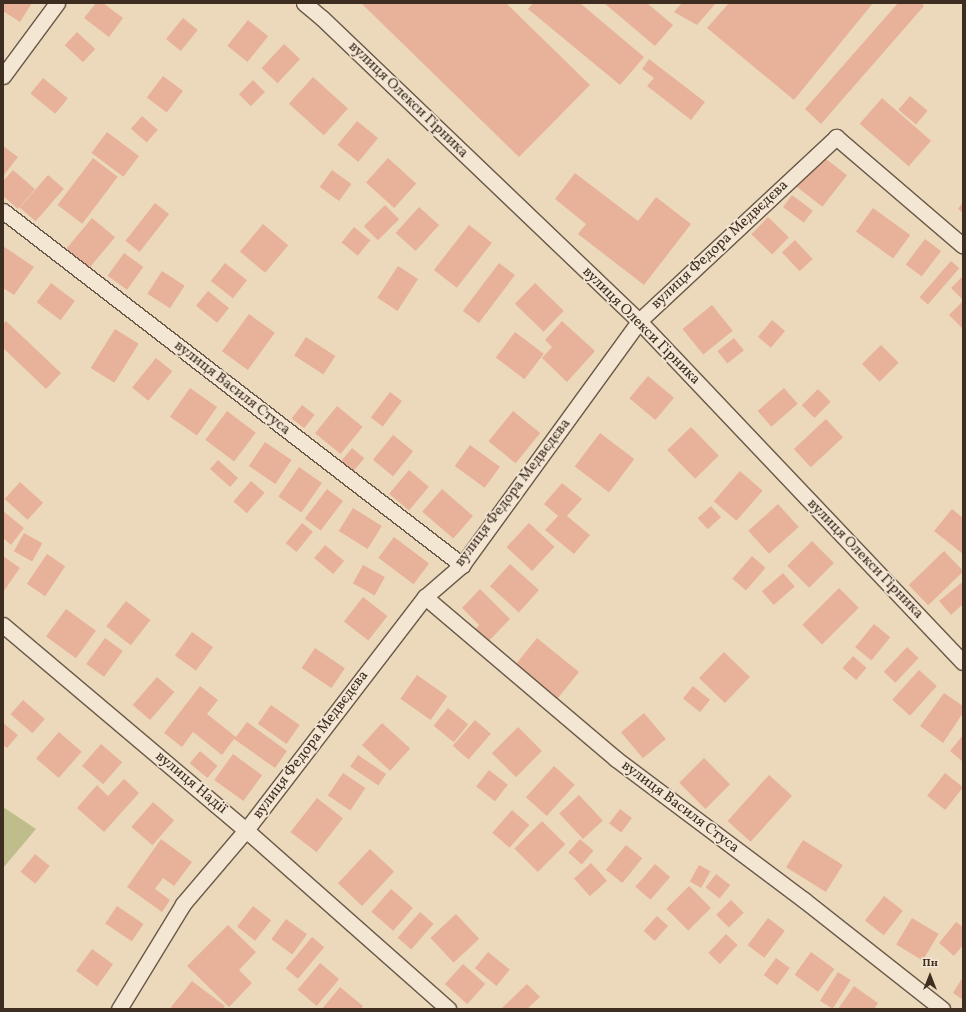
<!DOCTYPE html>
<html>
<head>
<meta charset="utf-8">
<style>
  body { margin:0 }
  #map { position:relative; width:966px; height:1012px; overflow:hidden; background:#ecd9bb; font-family:Vollkorn,serif }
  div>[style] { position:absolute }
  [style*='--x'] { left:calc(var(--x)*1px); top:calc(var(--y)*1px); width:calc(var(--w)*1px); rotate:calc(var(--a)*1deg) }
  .green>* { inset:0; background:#bfbd8b }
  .building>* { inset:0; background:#e8b29a; transform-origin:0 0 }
  .roads { filter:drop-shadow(1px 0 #6a5948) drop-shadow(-1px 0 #6a5948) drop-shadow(0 1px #6a5948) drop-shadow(0 -1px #6a5948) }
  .minor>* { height:15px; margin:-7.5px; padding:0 7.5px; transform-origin:7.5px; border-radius:7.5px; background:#f3e6d3 }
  span { translate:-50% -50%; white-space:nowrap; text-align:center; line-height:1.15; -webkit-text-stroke:3.5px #f3e6d3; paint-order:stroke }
  .street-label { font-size:15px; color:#3e2e21 }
  .frame { position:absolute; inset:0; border:4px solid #3e2e21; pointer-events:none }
  .north { position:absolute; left:910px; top:956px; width:40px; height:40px; -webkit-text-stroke:3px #f3e6d3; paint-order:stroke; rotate:0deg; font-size:11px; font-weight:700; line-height:16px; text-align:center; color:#3e2e21 }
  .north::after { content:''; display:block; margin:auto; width:14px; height:18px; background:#3e2e21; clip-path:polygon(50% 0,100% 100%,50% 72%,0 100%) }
</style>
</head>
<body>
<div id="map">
  <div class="green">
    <i style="clip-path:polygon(3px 807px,36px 829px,3px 868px)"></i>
  </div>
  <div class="building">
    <i style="clip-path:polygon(3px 3px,32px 3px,20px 22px,3px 11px)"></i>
    <i style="clip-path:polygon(96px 3px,103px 3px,123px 18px,109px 37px,84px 18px)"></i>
    <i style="clip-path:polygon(361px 3px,506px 3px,590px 85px,519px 157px)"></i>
    <i style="clip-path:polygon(533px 3px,580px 3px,644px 57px,620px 85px,528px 9px)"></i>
    <i style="clip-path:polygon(604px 3px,647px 3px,673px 25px,655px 46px)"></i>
    <i style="clip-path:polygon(682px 3px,716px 3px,697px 25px,674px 12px)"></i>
    <i style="clip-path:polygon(729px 3px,873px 3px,794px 100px,707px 28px)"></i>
    <i style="clip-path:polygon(898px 3px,921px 3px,924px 6px,821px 124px,805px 109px)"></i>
    <i style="left:183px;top:18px;width:19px;height:27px;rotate:39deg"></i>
    <i style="left:248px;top:20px;width:26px;height:33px;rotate:39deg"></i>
    <i style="left:77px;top:32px;width:25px;height:18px;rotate:43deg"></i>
    <i style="left:284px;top:44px;width:22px;height:33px;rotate:43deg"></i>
    <i style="clip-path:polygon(649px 59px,705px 102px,691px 120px,647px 86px,654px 78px,642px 69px)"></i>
    <i style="left:163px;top:76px;width:25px;height:27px;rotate:37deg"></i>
    <i style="left:313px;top:77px;width:47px;height:36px;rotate:42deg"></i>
    <i style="left:43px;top:78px;width:32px;height:20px;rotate:39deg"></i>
    <i style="left:253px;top:80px;width:17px;height:20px;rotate:45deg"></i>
    <i style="left:910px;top:96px;width:23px;height:18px;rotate:40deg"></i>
    <i style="left:882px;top:98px;width:65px;height:34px;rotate:41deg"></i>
    <i style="left:142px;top:116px;width:21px;height:17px;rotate:41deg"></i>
    <i style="left:357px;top:121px;width:27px;height:31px;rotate:39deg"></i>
    <i style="left:107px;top:132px;width:40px;height:26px;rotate:37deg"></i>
    <i style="clip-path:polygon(3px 146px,18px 157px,4px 175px,3px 174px)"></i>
    <i style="left:821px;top:155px;width:33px;height:40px;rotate:38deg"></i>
    <i style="left:93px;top:158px;width:31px;height:59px;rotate:37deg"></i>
    <i style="left:388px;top:158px;width:38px;height:33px;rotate:42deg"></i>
    <i style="clip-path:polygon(13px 170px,35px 189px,18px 209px,3px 196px,3px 181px)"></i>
    <i style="left:332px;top:170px;width:24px;height:21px;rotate:36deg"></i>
    <i style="clip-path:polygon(575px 173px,638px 221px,656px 197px,691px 224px,644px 285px,578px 234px,586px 224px,555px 199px)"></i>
    <i style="left:48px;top:175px;width:21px;height:43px;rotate:41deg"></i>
    <i style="left:792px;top:195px;width:26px;height:15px;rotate:37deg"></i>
    <i style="clip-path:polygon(963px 202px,963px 213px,958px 209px)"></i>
    <i style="left:155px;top:203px;width:18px;height:48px;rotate:38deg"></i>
    <i style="left:385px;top:205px;width:20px;height:30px;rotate:45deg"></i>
    <i style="left:419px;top:207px;width:27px;height:35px;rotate:42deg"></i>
    <i style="left:873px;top:208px;width:46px;height:29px;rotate:36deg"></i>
    <i style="left:768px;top:217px;width:29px;height:24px;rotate:44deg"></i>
    <i style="left:92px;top:218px;width:30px;height:40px;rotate:40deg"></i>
    <i style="left:263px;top:224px;width:33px;height:36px;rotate:40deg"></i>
    <i style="left:469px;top:225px;width:29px;height:57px;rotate:38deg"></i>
    <i style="left:354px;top:227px;width:21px;height:20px;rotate:39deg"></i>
    <i style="left:925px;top:239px;width:20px;height:32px;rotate:37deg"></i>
    <i style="left:795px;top:240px;width:26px;height:18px;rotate:47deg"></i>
    <i style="clip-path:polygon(3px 246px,34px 267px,14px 295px,3px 288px)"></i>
    <i style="left:124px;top:253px;width:24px;height:28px;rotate:36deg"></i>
    <i style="left:951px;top:261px;width:11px;height:48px;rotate:41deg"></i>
    <i style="left:225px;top:263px;width:28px;height:23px;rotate:38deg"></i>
    <i style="left:499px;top:263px;width:20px;height:60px;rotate:37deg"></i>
    <i style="left:398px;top:266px;width:24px;height:38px;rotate:33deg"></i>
    <i style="left:162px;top:271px;width:27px;height:27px;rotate:33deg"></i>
    <i style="clip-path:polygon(963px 276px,963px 300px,951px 288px)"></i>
    <i style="left:51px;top:283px;width:30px;height:24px;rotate:37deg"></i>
    <i style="left:535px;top:283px;width:40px;height:29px;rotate:44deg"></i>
    <i style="left:208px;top:291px;width:27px;height:19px;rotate:39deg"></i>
    <i style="clip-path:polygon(963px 301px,963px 329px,949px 315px)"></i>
    <i style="left:712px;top:305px;width:33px;height:38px;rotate:51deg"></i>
    <i style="left:249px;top:314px;width:32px;height:46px;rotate:36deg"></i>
    <i style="left:772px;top:320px;width:17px;height:22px;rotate:40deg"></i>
    <i style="clip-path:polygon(6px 321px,61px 373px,46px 389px,3px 348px,3px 324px)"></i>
    <i style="clip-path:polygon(562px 321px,595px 351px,567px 382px,542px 358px,552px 347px,545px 340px)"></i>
    <i style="left:115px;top:329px;width:28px;height:46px;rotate:32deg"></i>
    <i style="left:515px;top:332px;width:36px;height:32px;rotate:37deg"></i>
    <i style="left:306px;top:337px;width:35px;height:22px;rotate:33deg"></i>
    <i style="left:734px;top:338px;width:16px;height:21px;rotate:52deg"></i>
    <i style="left:881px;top:345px;width:25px;height:27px;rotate:45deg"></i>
    <i style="left:156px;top:358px;width:21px;height:38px;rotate:39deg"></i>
    <i style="left:648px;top:376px;width:34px;height:29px;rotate:40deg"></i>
    <i style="left:190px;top:388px;width:33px;height:35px;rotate:35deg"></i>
    <i style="left:784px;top:388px;width:21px;height:35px;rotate:49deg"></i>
    <i style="left:818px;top:389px;width:18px;height:23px;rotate:45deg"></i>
    <i style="left:390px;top:392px;width:15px;height:32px;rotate:37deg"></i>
    <i style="left:302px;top:405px;width:16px;height:17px;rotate:38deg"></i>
    <i style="left:337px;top:406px;width:33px;height:35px;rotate:39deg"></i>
    <i style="left:227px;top:411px;width:36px;height:36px;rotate:37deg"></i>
    <i style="left:513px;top:411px;width:35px;height:39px;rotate:39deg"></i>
    <i style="left:826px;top:419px;width:25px;height:44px;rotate:47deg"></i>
    <i style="left:691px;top:427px;width:40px;height:33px;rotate:46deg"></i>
    <i style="left:600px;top:433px;width:43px;height:42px;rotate:37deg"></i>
    <i style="left:393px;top:435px;width:26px;height:32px;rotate:39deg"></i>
    <i style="left:265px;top:442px;width:32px;height:29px;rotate:34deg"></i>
    <i style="left:470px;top:445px;width:37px;height:26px;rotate:36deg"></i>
    <i style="left:352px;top:448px;width:16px;height:18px;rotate:40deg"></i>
    <i style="left:218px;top:460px;width:27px;height:12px;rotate:42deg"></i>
    <i style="left:299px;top:467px;width:28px;height:36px;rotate:35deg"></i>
    <i style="left:409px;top:470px;width:26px;height:31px;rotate:40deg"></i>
    <i style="left:740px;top:471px;width:30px;height:40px;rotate:41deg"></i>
    <i style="left:251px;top:481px;width:18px;height:27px;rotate:41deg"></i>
    <i style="left:20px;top:482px;width:31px;height:23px;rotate:42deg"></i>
    <i style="clip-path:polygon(562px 483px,582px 499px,567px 516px,590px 535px,574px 554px,545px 530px,558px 516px,544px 504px)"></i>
    <i style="left:327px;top:489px;width:20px;height:37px;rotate:37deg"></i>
    <i style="left:442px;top:489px;width:41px;height:30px;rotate:41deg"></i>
    <i style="left:778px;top:504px;width:31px;height:40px;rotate:48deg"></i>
    <i style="left:711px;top:506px;width:15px;height:18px;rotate:48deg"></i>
    <i style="left:353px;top:508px;width:34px;height:27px;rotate:32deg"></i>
    <i style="clip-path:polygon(952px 509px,963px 518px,963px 554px,934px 531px)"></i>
    <i style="clip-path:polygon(3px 511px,24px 528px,11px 545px,3px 538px)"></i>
    <i style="left:302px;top:523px;width:14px;height:26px;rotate:39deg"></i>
    <i style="left:529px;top:523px;width:35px;height:33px;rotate:43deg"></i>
    <i style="left:24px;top:533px;width:21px;height:21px;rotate:29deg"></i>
    <i style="left:394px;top:537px;width:44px;height:26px;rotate:37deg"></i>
    <i style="left:812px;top:541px;width:31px;height:35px;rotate:45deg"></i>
    <i style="left:325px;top:545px;width:25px;height:17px;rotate:40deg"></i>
    <i style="left:944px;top:551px;width:28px;height:49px;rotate:46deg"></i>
    <i style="left:47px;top:554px;width:22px;height:36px;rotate:34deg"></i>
    <i style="clip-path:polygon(3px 556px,20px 568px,3px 592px)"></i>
    <i style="left:752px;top:556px;width:18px;height:30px;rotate:41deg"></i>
    <i style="left:510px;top:564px;width:39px;height:30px;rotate:42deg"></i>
    <i style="left:363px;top:565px;width:25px;height:21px;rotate:29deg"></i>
    <i style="left:783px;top:573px;width:18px;height:28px;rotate:49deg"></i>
    <i style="clip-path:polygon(961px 583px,963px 585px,963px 604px,951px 615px,939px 601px)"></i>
    <i style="left:839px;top:588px;width:28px;height:52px;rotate:45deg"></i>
    <i style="clip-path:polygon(480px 589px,510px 619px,487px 643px,474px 631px,479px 625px,462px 608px)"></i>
    <i style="left:363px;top:597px;width:31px;height:31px;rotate:38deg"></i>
    <i style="left:126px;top:601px;width:31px;height:32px;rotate:38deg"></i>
    <i style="left:66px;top:609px;width:37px;height:34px;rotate:36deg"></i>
    <i style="left:874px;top:624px;width:21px;height:30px;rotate:39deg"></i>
    <i style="left:192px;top:632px;width:26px;height:29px;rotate:36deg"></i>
    <i style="left:105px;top:638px;width:22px;height:32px;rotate:36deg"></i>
    <i style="left:537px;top:638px;width:54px;height:34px;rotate:39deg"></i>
    <i style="left:907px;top:647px;width:16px;height:34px;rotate:43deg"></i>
    <i style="left:315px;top:648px;width:36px;height:24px;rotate:34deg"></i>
    <i style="left:724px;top:652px;width:36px;height:36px;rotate:44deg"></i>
    <i style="left:853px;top:656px;width:18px;height:16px;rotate:41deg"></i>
    <i style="left:919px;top:670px;width:24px;height:40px;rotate:42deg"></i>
    <i style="left:417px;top:675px;width:37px;height:29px;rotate:35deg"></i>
    <i style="left:157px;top:677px;width:23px;height:37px;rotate:41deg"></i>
    <i style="clip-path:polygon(200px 686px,218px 700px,207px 714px,236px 737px,247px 722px,287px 751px,275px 768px,234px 739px,222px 755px,193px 732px,182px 747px,164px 733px)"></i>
    <i style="left:693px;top:686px;width:22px;height:16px;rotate:39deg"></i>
    <i style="clip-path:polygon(944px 693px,963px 706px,963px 713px,943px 743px,920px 726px)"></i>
    <i style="left:23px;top:700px;width:29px;height:19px;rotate:41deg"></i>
    <i style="left:271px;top:705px;width:35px;height:23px;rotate:35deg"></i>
    <i style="left:448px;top:708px;width:26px;height:23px;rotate:39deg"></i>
    <i style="left:644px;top:713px;width:34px;height:30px;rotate:50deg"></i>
    <i style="left:475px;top:720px;width:21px;height:34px;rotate:41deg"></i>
    <i style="clip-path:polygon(3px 723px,18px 735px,7px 748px,3px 745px)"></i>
    <i style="left:382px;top:723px;width:38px;height:30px;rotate:42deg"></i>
    <i style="left:518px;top:727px;width:34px;height:37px;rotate:45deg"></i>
    <i style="left:59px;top:732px;width:30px;height:35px;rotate:41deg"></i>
    <i style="clip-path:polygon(963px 735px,963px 762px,950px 751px)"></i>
    <i style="left:101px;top:744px;width:28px;height:29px;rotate:41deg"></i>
    <i style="left:200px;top:751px;width:23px;height:16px;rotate:40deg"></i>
    <i style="left:233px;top:754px;width:36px;height:32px;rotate:36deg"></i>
    <i style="left:358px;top:755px;width:34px;height:14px;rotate:34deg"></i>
    <i style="left:704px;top:758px;width:37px;height:35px;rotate:45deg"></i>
    <i style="left:554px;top:766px;width:28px;height:42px;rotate:42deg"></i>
    <i style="left:489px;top:770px;width:24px;height:21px;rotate:38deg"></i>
    <i style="left:343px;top:773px;width:27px;height:27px;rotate:34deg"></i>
    <i style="left:945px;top:773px;width:23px;height:29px;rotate:38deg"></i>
    <i style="left:769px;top:775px;width:31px;height:62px;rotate:42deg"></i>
    <i style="clip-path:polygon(124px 779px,139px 793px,104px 832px,77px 808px,97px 785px,108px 796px)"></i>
    <i style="left:579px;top:795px;width:35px;height:27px;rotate:47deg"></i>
    <i style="left:317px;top:798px;width:33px;height:43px;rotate:38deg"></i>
    <i style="left:153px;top:802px;width:28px;height:33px;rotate:41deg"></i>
    <i style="left:620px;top:809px;width:15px;height:18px;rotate:37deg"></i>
    <i style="left:512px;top:810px;width:23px;height:30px;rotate:41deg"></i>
    <i style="left:542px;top:821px;width:33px;height:39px;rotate:45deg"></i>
    <i style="clip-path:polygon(161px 839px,192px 862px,174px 886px,163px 878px,155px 889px,170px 900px,162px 912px,127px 887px)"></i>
    <i style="left:580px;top:839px;width:18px;height:18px;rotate:41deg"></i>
    <i style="left:803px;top:840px;width:47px;height:32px;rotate:32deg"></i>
    <i style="left:626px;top:845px;width:21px;height:32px;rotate:39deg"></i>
    <i style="left:370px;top:849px;width:33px;height:47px;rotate:43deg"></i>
    <i style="left:35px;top:854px;width:19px;height:23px;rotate:39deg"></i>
    <i style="left:591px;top:863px;width:24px;height:23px;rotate:48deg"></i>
    <i style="left:655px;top:864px;width:20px;height:30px;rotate:41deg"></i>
    <i style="left:699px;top:865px;width:13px;height:19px;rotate:29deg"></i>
    <i style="left:716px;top:874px;width:18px;height:17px;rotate:38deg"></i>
    <i style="left:689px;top:886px;width:31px;height:32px;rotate:45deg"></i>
    <i style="left:391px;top:889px;width:29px;height:30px;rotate:41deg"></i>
    <i style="left:884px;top:896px;width:24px;height:31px;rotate:38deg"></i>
    <i style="left:731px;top:900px;width:18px;height:21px;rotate:45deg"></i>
    <i style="left:117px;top:906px;width:32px;height:21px;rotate:34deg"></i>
    <i style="left:253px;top:906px;width:23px;height:26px;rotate:38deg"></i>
    <i style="left:420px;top:912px;width:18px;height:34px;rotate:41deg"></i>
    <i style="left:456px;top:914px;width:34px;height:35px;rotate:47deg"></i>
    <i style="left:657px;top:916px;width:15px;height:20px;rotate:42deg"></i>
    <i style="left:768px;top:918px;width:21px;height:34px;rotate:37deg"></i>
    <i style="left:912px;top:918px;width:31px;height:31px;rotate:31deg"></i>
    <i style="left:286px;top:919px;width:26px;height:25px;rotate:36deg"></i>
    <i style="clip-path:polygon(956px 922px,963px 927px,963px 945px,954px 956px,939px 943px)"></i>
    <i style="clip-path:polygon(228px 925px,256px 952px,239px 970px,252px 983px,229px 1007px,187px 966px)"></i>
    <i style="left:726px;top:934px;width:16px;height:26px;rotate:43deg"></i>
    <i style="left:312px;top:937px;width:16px;height:41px;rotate:40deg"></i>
    <i style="left:92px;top:949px;width:26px;height:27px;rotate:36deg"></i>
    <i style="left:488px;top:952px;width:28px;height:21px;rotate:39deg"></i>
    <i style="left:811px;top:952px;width:29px;height:28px;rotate:36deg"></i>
    <i style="left:776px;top:958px;width:17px;height:21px;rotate:36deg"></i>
    <i style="left:320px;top:963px;width:25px;height:35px;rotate:40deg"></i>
    <i style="left:463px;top:964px;width:30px;height:27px;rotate:42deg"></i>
    <i style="left:838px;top:972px;width:15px;height:34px;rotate:32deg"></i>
    <i style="clip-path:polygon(963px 977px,963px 1000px,953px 993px)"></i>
    <i style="clip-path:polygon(192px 981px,225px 1006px,223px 1009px,173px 1009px,171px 1007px)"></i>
    <i style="clip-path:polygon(527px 984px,540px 997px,527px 1009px,501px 1009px)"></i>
    <i style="clip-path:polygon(854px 986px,878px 1003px,874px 1009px,838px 1009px)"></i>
    <i style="clip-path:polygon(340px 987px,363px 1006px,361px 1009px,322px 1009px)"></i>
  </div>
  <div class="roads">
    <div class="minor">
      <i style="--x:304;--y:3;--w:23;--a:40"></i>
      <i style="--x:322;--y:18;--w:439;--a:43.7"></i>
      <i style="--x:639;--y:321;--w:470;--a:46.5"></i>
      <i style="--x:3;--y:76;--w:91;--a:-53.5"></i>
      <i style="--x:3;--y:211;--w:580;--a:37.64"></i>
      <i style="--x:425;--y:597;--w:250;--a:40.3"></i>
      <i style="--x:616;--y:759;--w:235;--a:36.9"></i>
      <i style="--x:804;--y:900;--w:176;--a:38.3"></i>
      <i style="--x:3;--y:625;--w:318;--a:40.2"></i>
      <i style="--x:246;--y:830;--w:270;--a:41.5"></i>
      <i style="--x:119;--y:1009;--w:123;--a:-58.6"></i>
      <i style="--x:183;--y:904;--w:97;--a:-49.6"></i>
      <i style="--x:246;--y:830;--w:294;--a:-52.5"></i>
      <i style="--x:425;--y:597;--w:49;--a:-40.9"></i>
      <i style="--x:462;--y:565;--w:301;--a:-54"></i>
      <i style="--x:639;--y:321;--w:270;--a:-43"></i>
      <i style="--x:836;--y:137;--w:167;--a:40.6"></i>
    </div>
  </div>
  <div class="street-label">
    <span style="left:408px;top:100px;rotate:44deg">вулиця Олекси Гірника</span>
    <span style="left:720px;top:245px;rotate:-43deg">вулиця Федора Медвєдєва</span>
    <span style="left:641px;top:326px;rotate:45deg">вулиця Олекси Гірника</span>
    <span style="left:232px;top:388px;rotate:38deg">вулиця Василя Стуса</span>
    <span style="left:513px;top:493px;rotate:-53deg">вулиця Федора Медвєдєва</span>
    <span style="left:865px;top:559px;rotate:46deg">вулиця Олекси Гірника</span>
    <span style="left:311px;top:745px;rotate:-53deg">вулиця Федора Медвєдєва</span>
    <span style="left:191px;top:783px;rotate:40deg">вулиця Надії</span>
    <span style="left:680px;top:807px;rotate:37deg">вулиця Василя Стуса</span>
  </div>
  <div class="frame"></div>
  <div class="north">Пн</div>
</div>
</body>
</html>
